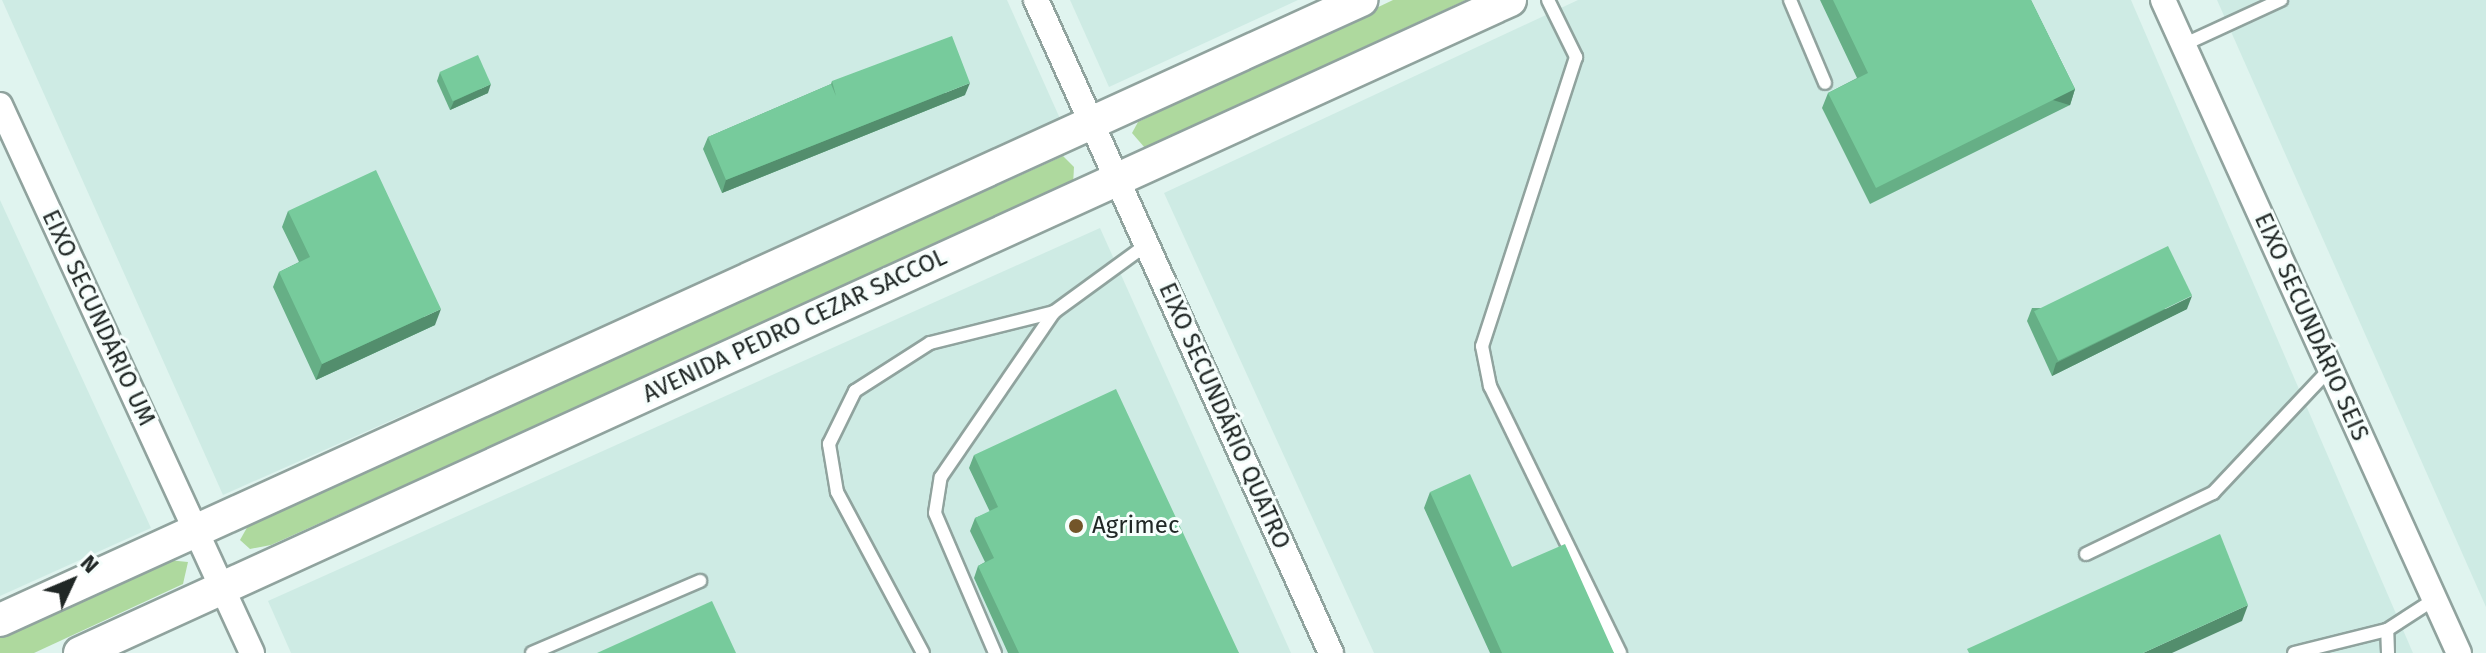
<!DOCTYPE html>
<html>
<head>
<meta charset="utf-8">
<style>
  body { margin:0 }
  #map { position:relative; width:2486px; height:653px; overflow:hidden; background:#e0f4ef; font-family:"Fira Sans",sans-serif }
  div>[style] { position:absolute }
  [style*='--x'] { left:calc(var(--x)*1px); top:calc(var(--y)*1px); width:calc(var(--w)*1px); rotate:calc(var(--a)*1deg) }
  .built>* { inset:0; background:#ceebe4 }
  .green>* { inset:0; background:#aed99e }
  .roads { filter:drop-shadow(2px 0 #90a39e) drop-shadow(-2px 0 #90a39e) drop-shadow(0 2px #90a39e) drop-shadow(0 -2px #90a39e) }
  .lane>* { height:12px; margin:-6px; padding:0 6px; transform-origin:6px; border-radius:6px; background:#fff }
  .street>* { height:24px; margin:-12px; padding:0 12px; transform-origin:12px; border-radius:12px; background:#fff }
  .secondary>* { height:32px; margin:-16px; padding:0 16px; transform-origin:16px; border-radius:16px; background:#fff }
  .wall>* { inset:0; background:#66af86 }
  .shaded-wall>* { inset:0; background:#538e6d; transform-origin:0 0 }
  .building>* { inset:0; background:#77cb9c; transform-origin:0 0 }
  .dots>* { width:22px; height:22px; translate:-50% -50%; box-sizing:border-box; border:4px solid #f6fefc; border-radius:50% }
  span { translate:-50% -50%; white-space:nowrap; text-align:center; line-height:1.15; -webkit-text-stroke:6px #f6fefc; paint-order:stroke }
  .street-label { font-size:24px; color:#202725 }
  .poi-label { font-size:24px; color:#202725 }
  .left { translate:0 -50%; text-align:left }
  .north { position:absolute; left:32px; top:541px; width:80px; height:80px; -webkit-text-stroke:6px #f6fefc; paint-order:stroke; rotate:46deg; font-size:22px; font-weight:700; line-height:32px; text-align:center; color:#202725 }
  .north::after { content:''; display:block; margin:auto; width:28px; height:36px; background:#202725; clip-path:polygon(50% 0,100% 100%,50% 72%,0 100%) }
</style>
</head>
<body>
<div id="map">
  <div class="built">
    <i style="clip-path:polygon(2px 0,1007px 0,1062px 123px,223px 495px)"></i>
    <i style="clip-path:polygon(1070px 0,1298px 0,1109px 87px)"></i>
    <i style="clip-path:polygon(1578px 0,2131px 0,2413px 653px,1374px 653px,1164px 193px)"></i>
    <i style="clip-path:polygon(2217px 0,2486px 0,2486px 607px)"></i>
    <i style="clip-path:polygon(0 200px,151px 528px,0 596px)"></i>
    <i style="clip-path:polygon(1100px 228px,1291px 653px,291px 653px,268px 601px)"></i>
  </div>
  <div class="green">
    <i style="clip-path:polygon(1393px 0,1466px 0,1145px 148px,1132px 133px,1138px 122px)"></i>
    <i style="clip-path:polygon(1063px 156px,1074px 167px,1073px 185px,271px 545px,250px 549px,240px 540px,249px 524px)"></i>
    <i style="clip-path:polygon(168px 560px,188px 562px,183px 584px,34px 653px,0 653px,0 636px)"></i>
  </div>
  <div class="roads">
    <div class="lane">
      <i style="--x:1548;--y:0;--w:64;--a:63.8"></i>
      <i style="--x:1576;--y:57;--w:304;--a:108"></i>
      <i style="--x:1482;--y:346;--w:41;--a:78.7"></i>
      <i style="--x:1490;--y:386;--w:297;--a:64"></i>
      <i style="--x:1790;--y:0;--w:90;--a:67.1"></i>
      <i style="--x:2183;--y:45;--w:108;--a:-24.7"></i>
      <i style="--x:2086;--y:554;--w:141;--a:-25.7"></i>
      <i style="--x:2213;--y:493;--w:170;--a:-46.7"></i>
      <i style="--x:532;--y:653;--w:183;--a:-23.2"></i>
      <i style="--x:923;--y:653;--w:183;--a:-118.1"></i>
      <i style="--x:837;--y:492;--w:49;--a:-99.5"></i>
      <i style="--x:829;--y:444;--w:59;--a:-63.9"></i>
      <i style="--x:855;--y:391;--w:89;--a:-32.6"></i>
      <i style="--x:930;--y:343;--w:128;--a:-14"></i>
      <i style="--x:1054;--y:312;--w:114;--a:-36.1"></i>
      <i style="--x:995;--y:653;--w:152;--a:-113.2"></i>
      <i style="--x:935;--y:513;--w:36;--a:-81"></i>
      <i style="--x:941;--y:477;--w:200;--a:-55.6"></i>
      <i style="--x:2294;--y:653;--w:96;--a:-13.9"></i>
      <i style="--x:2388;--y:653;--w:23;--a:-92"></i>
      <i style="--x:2387;--y:630;--w:57;--a:-32.9"></i>
    </div>
    <div class="street">
      <i style="--x:1036;--y:0;--w:717;--a:65.69"></i>
      <i style="--x:2163;--y:0;--w:717;--a:65.62"></i>
      <i style="--x:0;--y:105;--w:603;--a:65.3"></i>
    </div>
    <div class="secondary">
      <i style="--x:0;--y:620;--w:1496;--a:-24.49"></i>
      <i style="--x:80;--y:653;--w:1572;--a:-24.54"></i>
    </div>
  </div>
  <div class="wall">
    <i style="clip-path:polygon(1820px 0,2031px 0,2075px 89px,2070px 105px,1870px 204px,1822px 108px,1828px 93px,1857px 78px)"></i>
    <i style="clip-path:polygon(440px 72px,488px 93px,450px 110px,437px 81px)"></i>
    <i style="clip-path:polygon(832px 81px,965px 95px,722px 193px,703px 149px,708px 137px,831px 84px)"></i>
    <i style="clip-path:polygon(288px 211px,435px 325px,316px 380px,273px 287px,279px 272px,299px 262px,282px 227px)"></i>
    <i style="clip-path:polygon(2032px 308px,2187px 309px,2052px 376px,2027px 321px)"></i>
    <i style="clip-path:polygon(974px 455px,1239px 653px,1008px 653px,974px 578px,978px 566px,985px 562px,970px 531px,975px 518px,990px 512px,969px 468px)"></i>
    <i style="clip-path:polygon(1430px 492px,1512px 567px,1614px 653px,1490px 653px,1424px 508px)"></i>
  </div>
  <div class="shaded-wall">
    <i style="clip-path:polygon(970px 83px,965px 95px,722px 193px,726px 180px)"></i>
    <i style="clip-path:polygon(491px 84px,488px 93px,450px 110px,454px 101px)"></i>
    <i style="left:2075px;top:89px;width:17px;height:222px;rotate:107deg"></i>
    <i style="clip-path:polygon(2192px 296px,2187px 309px,2052px 376px,2056px 363px)"></i>
    <i style="clip-path:polygon(441px 309px,435px 325px,316px 380px,322px 364px)"></i>
    <i style="clip-path:polygon(2248px 605px,2242px 621px,2172px 653px,2143px 653px)"></i>
  </div>
  <div class="building">
    <i style="clip-path:polygon(1833px 0,2031px 0,2075px 89px,1876px 188px,1828px 93px,1868px 73px)"></i>
    <i style="clip-path:polygon(952px 36px,970px 83px,726px 180px,708px 137px,831px 84px,836px 96px,832px 81px)"></i>
    <i style="left:478px;top:55px;width:32px;height:42px;rotate:66deg"></i>
    <i style="clip-path:polygon(376px 170px,441px 309px,322px 364px,279px 272px,310px 257px,288px 211px)"></i>
    <i style="left:2168px;top:246px;width:55px;height:149px;rotate:64deg"></i>
    <i style="clip-path:polygon(1116px 389px,1239px 653px,1019px 653px,978px 566px,994px 558px,975px 518px,998px 507px,974px 455px)"></i>
    <i style="clip-path:polygon(1470px 474px,1512px 567px,1565px 544px,1614px 653px,1502px 653px,1430px 492px)"></i>
    <i style="clip-path:polygon(2220px 534px,2248px 605px,2143px 653px,1969px 653px,1967px 649px)"></i>
    <i style="clip-path:polygon(712px 601px,736px 653px,597px 653px)"></i>
  </div>
  <div class="dots">
    <i style="left:1076px;top:526px;background:#735529"></i>
  </div>
  <div class="street-label">
    <span style="left:98px;top:318px;rotate:65deg">EIXO SECUNDÁRIO UM</span>
    <span style="left:795px;top:326px;rotate:-25deg">AVENIDA PEDRO CEZAR SACCOL</span>
    <span style="left:2311px;top:327px;rotate:66deg">EIXO SECUNDÁRIO SEIS</span>
    <span style="left:1224px;top:416px;rotate:66deg">EIXO SECUNDÁRIO QUATRO</span>
  </div>
  <div class="poi-label">
    <span class="left" style="left:1092px;top:526px">Agrimec</span>
  </div>
  <div class="north">N</div>
</div>
</body>
</html>
